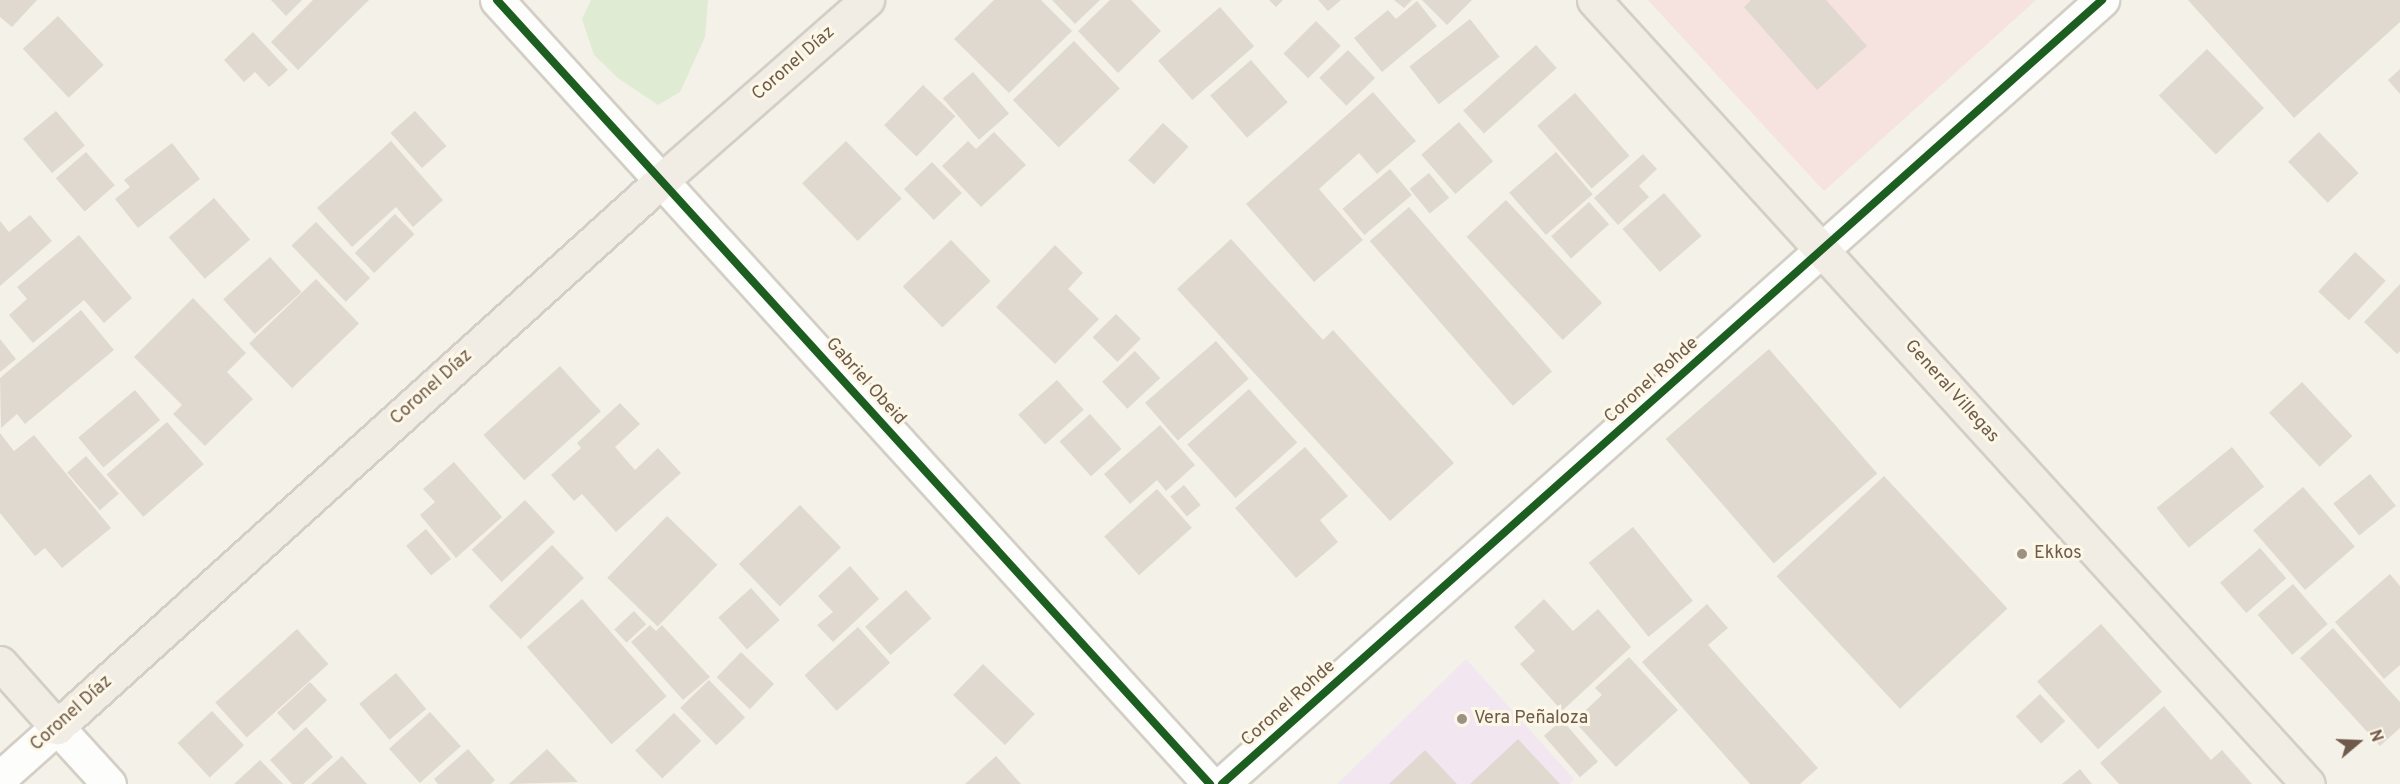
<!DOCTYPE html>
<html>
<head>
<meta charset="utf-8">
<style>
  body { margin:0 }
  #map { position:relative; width:2400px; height:784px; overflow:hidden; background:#f4f1e8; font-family:Overpass,sans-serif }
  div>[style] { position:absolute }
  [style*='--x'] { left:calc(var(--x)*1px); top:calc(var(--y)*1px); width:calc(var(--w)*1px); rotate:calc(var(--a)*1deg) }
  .education>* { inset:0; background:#f2e7f0 }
  .medical>* { inset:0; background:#f6e2de }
  .green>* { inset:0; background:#dfebd3 }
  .building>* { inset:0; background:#e0d9d0; transform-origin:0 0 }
  .roads { filter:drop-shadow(2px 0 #d3cec6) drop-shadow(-2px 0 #d3cec6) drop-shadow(0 2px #d3cec6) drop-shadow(0 -2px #d3cec6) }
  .minor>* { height:33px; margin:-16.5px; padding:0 16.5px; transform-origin:16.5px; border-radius:16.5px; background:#fdfdfc }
  .primary>* { height:33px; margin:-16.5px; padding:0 16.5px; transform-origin:16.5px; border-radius:16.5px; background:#f1ede5 }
  .cycleway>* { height:8px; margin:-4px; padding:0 4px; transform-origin:4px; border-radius:4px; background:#1b5e20 }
  .dots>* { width:16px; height:16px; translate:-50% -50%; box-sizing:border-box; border:3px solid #fdf7e7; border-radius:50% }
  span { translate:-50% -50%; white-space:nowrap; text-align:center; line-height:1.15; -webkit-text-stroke:6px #fdf7e7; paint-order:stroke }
  .street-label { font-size:18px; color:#6f5b4b }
  .poi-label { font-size:18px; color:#6f5b4b }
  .left { translate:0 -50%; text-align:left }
  .north { position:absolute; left:2328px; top:712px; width:60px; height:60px; -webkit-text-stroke:4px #fdf7e7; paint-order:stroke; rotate:71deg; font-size:16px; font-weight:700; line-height:24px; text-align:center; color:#6f5b4b }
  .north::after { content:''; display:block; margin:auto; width:21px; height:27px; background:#6f5b4b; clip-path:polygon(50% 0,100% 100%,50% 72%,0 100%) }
</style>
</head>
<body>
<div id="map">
  <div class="education">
    <i style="clip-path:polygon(1466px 659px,1574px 779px,1569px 784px,1337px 784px)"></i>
  </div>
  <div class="medical">
    <i style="clip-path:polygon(1648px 0,2036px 0,1824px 191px)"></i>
  </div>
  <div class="green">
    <i style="clip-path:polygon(591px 0,708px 0,705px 37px,680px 92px,658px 105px,618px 78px,594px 55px,582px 19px)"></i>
  </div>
  <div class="building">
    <i style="clip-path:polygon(0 0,37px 0,12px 27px,0 17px)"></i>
    <i style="clip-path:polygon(271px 0,302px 0,286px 16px)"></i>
    <i style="clip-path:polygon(313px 0,369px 0,298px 70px,271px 42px)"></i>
    <i style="clip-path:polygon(994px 0,1041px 0,1072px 31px,1009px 93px,954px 39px)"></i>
    <i style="clip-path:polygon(1052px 0,1100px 0,1075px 24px)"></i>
    <i style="clip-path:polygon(1110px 0,1131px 0,1161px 31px,1118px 73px,1078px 31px)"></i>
    <i style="clip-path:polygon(1269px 0,1283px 0,1276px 7px)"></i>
    <i style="clip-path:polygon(1318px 0,1341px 0,1328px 11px)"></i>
    <i style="clip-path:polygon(1394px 0,1412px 0,1404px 8px)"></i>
    <i style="clip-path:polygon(1422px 0,1472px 0,1447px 25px)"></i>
    <i style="clip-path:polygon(1751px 0,1826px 0,1867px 46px,1817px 90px,1744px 7px)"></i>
    <i style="clip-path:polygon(2188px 0,2400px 0,2400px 22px,2294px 118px)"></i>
    <i style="clip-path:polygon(1417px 1px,1437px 26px,1382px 72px,1354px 38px,1388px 10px,1396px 19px)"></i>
    <i style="left:1220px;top:7px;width:52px;height:82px;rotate:49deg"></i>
    <i style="left:58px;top:16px;width:67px;height:48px;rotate:47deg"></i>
    <i style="left:1470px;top:19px;width:48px;height:77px;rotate:52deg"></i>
    <i style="left:1316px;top:21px;width:35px;height:46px;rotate:45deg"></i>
    <i style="clip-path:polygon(253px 32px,288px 70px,269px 87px,255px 72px,244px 82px,224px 60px)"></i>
    <i style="left:1074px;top:41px;width:66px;height:85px;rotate:46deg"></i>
    <i style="left:1536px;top:45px;width:31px;height:98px;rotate:48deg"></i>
    <i style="left:2207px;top:49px;width:82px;height:67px;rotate:46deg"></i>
    <i style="left:1348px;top:50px;width:39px;height:40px;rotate:46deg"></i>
    <i style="left:1251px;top:60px;width:56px;height:54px;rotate:49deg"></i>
    <i style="clip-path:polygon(2400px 69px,2400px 94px,2388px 80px)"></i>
    <i style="left:973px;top:72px;width:55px;height:40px;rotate:49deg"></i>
    <i style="left:923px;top:85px;width:45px;height:56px;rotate:44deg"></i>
    <i style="clip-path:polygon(1373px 92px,1416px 141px,1377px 174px,1359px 153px,1319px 189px,1363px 240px,1314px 282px,1246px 204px)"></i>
    <i style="left:1575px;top:93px;width:83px;height:50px;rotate:49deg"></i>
    <i style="left:56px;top:111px;width:45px;height:43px;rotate:50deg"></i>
    <i style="left:415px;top:111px;width:47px;height:33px;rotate:48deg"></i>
    <i style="left:1459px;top:122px;width:52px;height:50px;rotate:49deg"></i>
    <i style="left:1163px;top:123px;width:35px;height:51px;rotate:43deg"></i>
    <i style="clip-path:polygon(994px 132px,1026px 165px,981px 207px,942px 166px,968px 141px,976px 149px)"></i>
    <i style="left:2319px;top:132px;width:57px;height:43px;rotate:46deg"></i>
    <i style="clip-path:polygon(391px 141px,443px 200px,413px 227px,396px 207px,352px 247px,317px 208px)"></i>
    <i style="left:846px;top:141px;width:80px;height:61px;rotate:46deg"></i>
    <i style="clip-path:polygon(172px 143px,200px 179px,138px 228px,115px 199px,130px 187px,124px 180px)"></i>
    <i style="left:86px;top:152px;width:44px;height:40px;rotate:49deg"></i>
    <i style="left:1556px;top:152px;width:56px;height:62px;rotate:49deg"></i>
    <i style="clip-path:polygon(1643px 154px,1657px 169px,1639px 186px,1649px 197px,1618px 225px,1594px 198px)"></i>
    <i style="left:932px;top:162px;width:43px;height:39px;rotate:46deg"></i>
    <i style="left:1390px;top:169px;width:34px;height:62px;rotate:50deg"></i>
    <i style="left:1429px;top:173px;width:32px;height:25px;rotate:51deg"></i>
    <i style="left:1664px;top:193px;width:57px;height:55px;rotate:49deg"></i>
    <i style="left:214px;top:198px;width:55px;height:60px;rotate:49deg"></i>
    <i style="left:1506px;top:200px;width:141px;height:54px;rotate:47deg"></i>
    <i style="left:1589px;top:202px;width:30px;height:51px;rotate:48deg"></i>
    <i style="left:1409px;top:207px;width:218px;height:52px;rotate:49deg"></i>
    <i style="left:395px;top:214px;width:28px;height:56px;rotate:46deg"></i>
    <i style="clip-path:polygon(30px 215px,52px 241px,0 286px,0 221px,9px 232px)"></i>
    <i style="left:316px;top:222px;width:78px;height:34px;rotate:46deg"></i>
    <i style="clip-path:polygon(79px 235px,132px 298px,104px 323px,84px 300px,33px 343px,9px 315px,27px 299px,17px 287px)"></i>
    <i style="clip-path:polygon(1231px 239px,1323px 340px,1333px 330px,1454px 463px,1390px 521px,1177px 289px)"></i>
    <i style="left:951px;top:240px;width:57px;height:67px;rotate:46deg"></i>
    <i style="clip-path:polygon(1055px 245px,1083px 273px,1068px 289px,1099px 319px,1055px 364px,996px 307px)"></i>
    <i style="left:2355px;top:252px;width:42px;height:54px;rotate:43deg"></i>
    <i style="left:270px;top:257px;width:47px;height:63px;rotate:48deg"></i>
    <i style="left:316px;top:279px;width:62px;height:93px;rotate:46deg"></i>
    <i style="clip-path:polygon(2400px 284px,2400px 351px,2397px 354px,2364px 322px)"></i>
    <i style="clip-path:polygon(193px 298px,246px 353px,227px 372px,253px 399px,205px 446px,173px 414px,182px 405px,134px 357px)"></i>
    <i style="clip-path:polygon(81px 310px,114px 350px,25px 424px,17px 414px,1px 428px,0 378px)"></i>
    <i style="left:1116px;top:314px;width:35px;height:33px;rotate:45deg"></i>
    <i style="clip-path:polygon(0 339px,16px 359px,0 372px)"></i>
    <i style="left:1216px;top:341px;width:50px;height:94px;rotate:49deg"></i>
    <i style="left:1769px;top:349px;width:165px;height:137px;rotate:49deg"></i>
    <i style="left:1135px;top:351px;width:37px;height:45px;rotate:47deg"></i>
    <i style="left:560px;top:366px;width:61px;height:103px;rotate:48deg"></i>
    <i style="left:1057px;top:380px;width:40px;height:52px;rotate:48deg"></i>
    <i style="left:2302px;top:382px;width:74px;height:45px;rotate:47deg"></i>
    <i style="left:1249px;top:389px;width:72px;height:83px;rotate:48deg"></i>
    <i style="left:135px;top:390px;width:39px;height:74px;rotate:50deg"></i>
    <i style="clip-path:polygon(620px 403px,640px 424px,615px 447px,635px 470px,658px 448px,681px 473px,616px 532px,582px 494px,574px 501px,551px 475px,581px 448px,577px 443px)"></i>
    <i style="left:1090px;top:414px;width:47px;height:41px;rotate:48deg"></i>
    <i style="left:167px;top:422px;width:56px;height:80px;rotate:49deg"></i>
    <i style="clip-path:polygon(1160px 425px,1195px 465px,1166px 491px,1157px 480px,1130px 504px,1104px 474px)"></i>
    <i style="clip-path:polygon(0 433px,14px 451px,34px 435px,111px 528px,62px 568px,45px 548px,35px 556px,0 513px)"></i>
    <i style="clip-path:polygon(1305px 447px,1348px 496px,1320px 520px,1338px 542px,1296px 578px,1235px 508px)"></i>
    <i style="left:2232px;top:447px;width:51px;height:97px;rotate:51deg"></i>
    <i style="left:86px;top:456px;width:50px;height:25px;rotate:49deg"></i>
    <i style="clip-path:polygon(454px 462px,502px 517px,456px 558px,420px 515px,435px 502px,423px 489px)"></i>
    <i style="left:2370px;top:474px;width:41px;height:47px;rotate:51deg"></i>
    <i style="left:1884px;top:476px;width:181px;height:147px;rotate:47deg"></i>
    <i style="left:1184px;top:485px;width:26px;height:18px;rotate:50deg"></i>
    <i style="left:2303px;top:487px;width:79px;height:66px;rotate:49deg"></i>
    <i style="left:1157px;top:489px;width:52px;height:71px;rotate:48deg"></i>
    <i style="left:525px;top:500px;width:44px;height:73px;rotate:47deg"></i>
    <i style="left:800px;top:505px;width:59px;height:85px;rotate:46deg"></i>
    <i style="left:667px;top:516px;width:70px;height:86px;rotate:44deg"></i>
    <i style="left:1633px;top:527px;width:95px;height:57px;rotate:51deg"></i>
    <i style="left:426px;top:529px;width:39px;height:26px;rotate:50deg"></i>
    <i style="left:552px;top:545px;width:46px;height:88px;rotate:46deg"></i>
    <i style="left:2260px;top:548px;width:40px;height:53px;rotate:49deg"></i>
    <i style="clip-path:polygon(850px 566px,879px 599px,833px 642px,817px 625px,833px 612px,818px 596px)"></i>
    <i style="clip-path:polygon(2390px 574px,2400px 586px,2400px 665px,2384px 679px,2335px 622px)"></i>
    <i style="left:2293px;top:584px;width:53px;height:47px;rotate:49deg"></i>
    <i style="left:751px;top:588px;width:43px;height:44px;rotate:48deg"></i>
    <i style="left:906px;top:590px;width:38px;height:55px;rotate:48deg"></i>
    <i style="left:582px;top:599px;width:129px;height:73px;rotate:49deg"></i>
    <i style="clip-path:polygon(1544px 599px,1573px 631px,1598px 609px,1631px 647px,1562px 711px,1520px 664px,1535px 651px,1514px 627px)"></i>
    <i style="clip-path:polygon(1707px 604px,1728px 628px,1708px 645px,1818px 768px,1800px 784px,1750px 784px,1642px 662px)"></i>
    <i style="left:634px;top:611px;width:18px;height:27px;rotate:47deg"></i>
    <i style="left:2101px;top:624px;width:91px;height:86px;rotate:48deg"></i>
    <i style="clip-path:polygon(650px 625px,656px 631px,662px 625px,710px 677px,683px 700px,631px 642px)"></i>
    <i style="left:858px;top:627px;width:48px;height:72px;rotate:48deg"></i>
    <i style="clip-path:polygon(2333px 628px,2400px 702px,2400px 728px,2380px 746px,2300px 658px)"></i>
    <i style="left:297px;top:629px;width:47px;height:110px;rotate:48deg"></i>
    <i style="left:741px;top:652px;width:46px;height:35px;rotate:44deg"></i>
    <i style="clip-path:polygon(1629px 657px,1678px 710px,1616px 767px,1574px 721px,1602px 695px,1595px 688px)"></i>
    <i style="left:983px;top:664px;width:72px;height:43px;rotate:44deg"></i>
    <i style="left:396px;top:673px;width:47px;height:48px;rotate:50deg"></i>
    <i style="left:709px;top:680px;width:52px;height:40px;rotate:46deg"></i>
    <i style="left:310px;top:682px;width:25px;height:45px;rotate:47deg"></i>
    <i style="left:2040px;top:694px;width:37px;height:33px;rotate:47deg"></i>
    <i style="clip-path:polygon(2164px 706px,2211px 760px,2222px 750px,2252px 784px,2119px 784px,2100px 763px)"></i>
    <i style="left:212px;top:711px;width:47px;height:47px;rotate:47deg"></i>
    <i style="left:430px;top:712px;width:46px;height:55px;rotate:48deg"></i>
    <i style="left:674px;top:713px;width:39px;height:54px;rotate:46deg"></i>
    <i style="left:1562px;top:720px;width:55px;height:24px;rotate:49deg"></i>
    <i style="clip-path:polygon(306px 727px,333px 757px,303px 784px,292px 784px,270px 760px)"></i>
    <i style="clip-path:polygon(1518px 739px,1560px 784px,1470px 784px)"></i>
    <i style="clip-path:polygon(468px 749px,495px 780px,491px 784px,438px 784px,434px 779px)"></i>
    <i style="clip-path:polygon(547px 749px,578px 782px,509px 784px)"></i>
    <i style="clip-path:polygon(1425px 750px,1457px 784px,1389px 784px)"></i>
    <i style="clip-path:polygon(342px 756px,367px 784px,311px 784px)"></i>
    <i style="clip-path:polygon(996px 756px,1021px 784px,965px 784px)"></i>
    <i style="clip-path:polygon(260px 760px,283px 784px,234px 784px)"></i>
    <i style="clip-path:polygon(2080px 769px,2092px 784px,2062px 784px)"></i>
  </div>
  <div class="roads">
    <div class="minor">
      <i style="--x:497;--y:0;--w:1060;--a:47.72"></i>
      <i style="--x:0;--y:778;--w:76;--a:-41.8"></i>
      <i style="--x:57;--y:727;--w:77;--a:47.6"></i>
      <i style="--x:1222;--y:784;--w:1179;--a:-41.7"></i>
    </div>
    <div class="primary">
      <i style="--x:1594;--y:0;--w:1060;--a:47.68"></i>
      <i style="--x:0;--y:663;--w:86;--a:48.3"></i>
      <i style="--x:57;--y:727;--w:816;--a:-42.12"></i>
      <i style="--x:662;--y:180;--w:273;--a:-41.3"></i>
    </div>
  </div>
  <div class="cycleway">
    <i style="--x:497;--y:0;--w:1060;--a:47.72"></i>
    <i style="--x:1222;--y:784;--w:1179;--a:-41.7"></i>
  </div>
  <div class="dots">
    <i style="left:2022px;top:554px;background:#9e9082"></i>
    <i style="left:1462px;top:719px;background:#9e9082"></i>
  </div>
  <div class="street-label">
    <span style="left:794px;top:64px;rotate:-41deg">Coronel Díaz</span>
    <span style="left:1652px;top:381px;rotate:-42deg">Coronel Rohde</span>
    <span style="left:865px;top:382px;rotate:48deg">Gabriel Obeid</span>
    <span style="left:432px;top:388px;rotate:-42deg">Coronel Díaz</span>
    <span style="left:1951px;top:392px;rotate:48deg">General Villegas</span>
    <span style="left:1289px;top:704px;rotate:-42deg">Coronel Rohde</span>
    <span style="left:72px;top:714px;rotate:-42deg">Coronel Díaz</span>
  </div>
  <div class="poi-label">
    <span class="left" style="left:2034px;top:554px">Ekkos</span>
    <span class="left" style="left:1474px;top:719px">Vera Peñaloza</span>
  </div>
  <div class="north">N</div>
</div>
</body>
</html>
